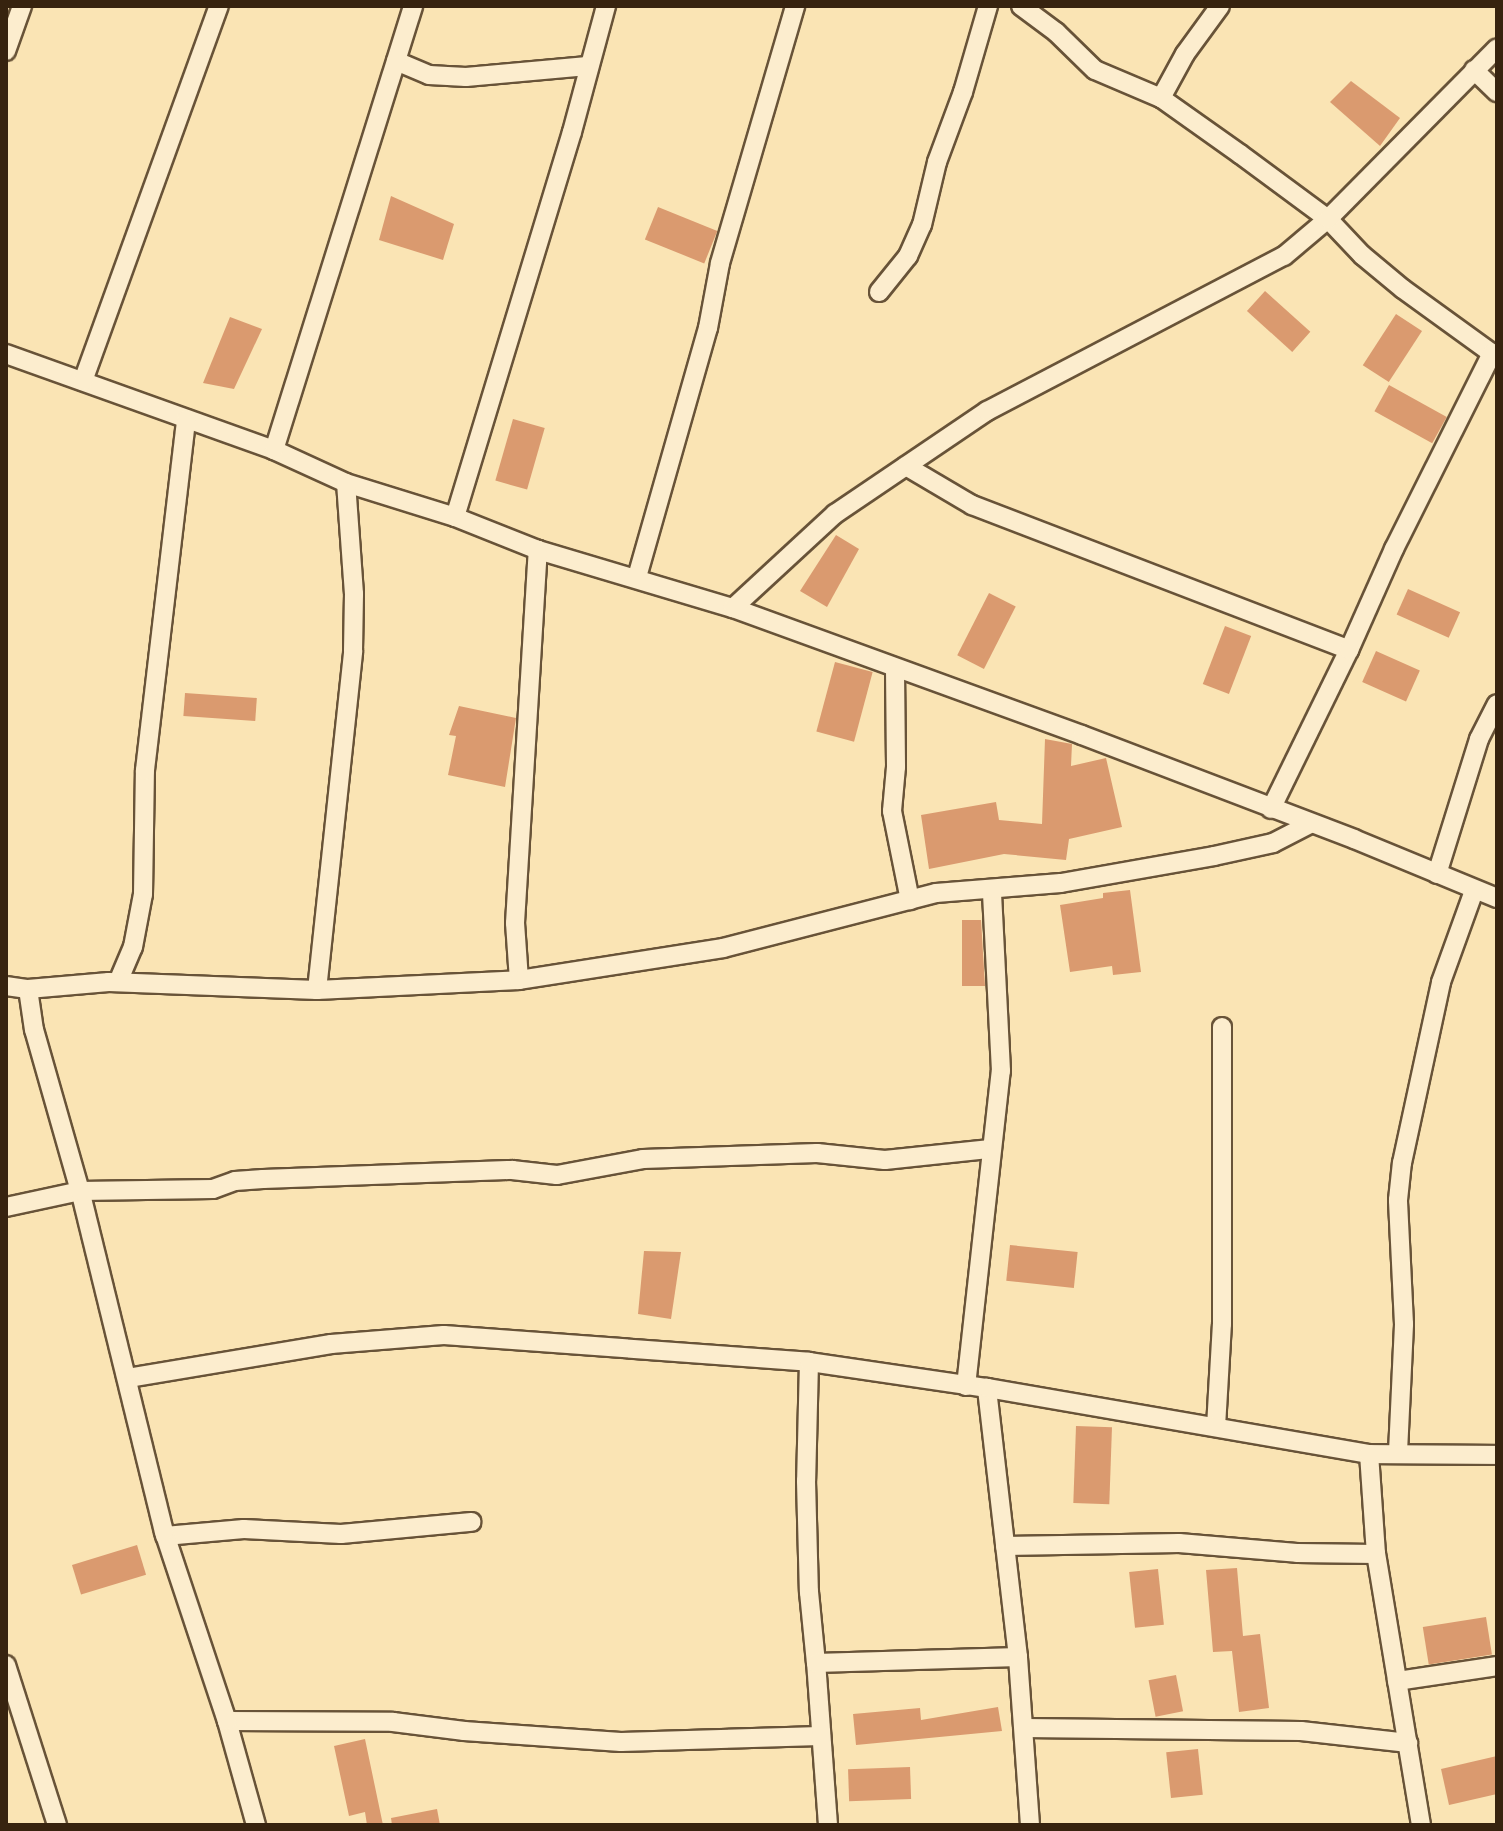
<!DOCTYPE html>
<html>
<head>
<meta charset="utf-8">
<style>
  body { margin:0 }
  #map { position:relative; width:1503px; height:1831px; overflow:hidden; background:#fae4b4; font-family:"Old Standard TT",serif }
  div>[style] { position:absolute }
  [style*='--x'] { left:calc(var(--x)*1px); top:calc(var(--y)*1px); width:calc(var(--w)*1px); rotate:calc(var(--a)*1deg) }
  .building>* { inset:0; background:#da9a6f; transform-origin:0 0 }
  .roads { filter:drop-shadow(2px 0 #685338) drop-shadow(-2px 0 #685338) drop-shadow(0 2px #685338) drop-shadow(0 -2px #685338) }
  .minor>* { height:18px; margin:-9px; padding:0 9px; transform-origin:9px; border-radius:9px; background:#fcedce }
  span { translate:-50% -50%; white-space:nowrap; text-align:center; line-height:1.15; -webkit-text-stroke:6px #fcedce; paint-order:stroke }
  .frame { position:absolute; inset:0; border:8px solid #37230f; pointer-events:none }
</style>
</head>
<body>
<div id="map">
  <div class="building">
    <i style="clip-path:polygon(1351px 81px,1400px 118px,1380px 146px,1330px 102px)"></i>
    <i style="clip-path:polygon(391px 196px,454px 224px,443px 260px,379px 240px)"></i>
    <i style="left:658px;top:207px;width:64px;height:35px;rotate:22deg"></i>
    <i style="left:1265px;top:291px;width:61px;height:27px;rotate:42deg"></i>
    <i style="left:1396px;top:314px;width:31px;height:61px;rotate:33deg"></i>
    <i style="clip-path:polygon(230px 317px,262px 329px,234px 389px,203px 383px)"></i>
    <i style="left:1389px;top:385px;width:66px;height:30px;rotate:29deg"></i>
    <i style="left:513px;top:419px;width:33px;height:64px;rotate:16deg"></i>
    <i style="clip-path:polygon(836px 535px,859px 549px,827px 607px,800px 591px)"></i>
    <i style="left:1408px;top:589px;width:57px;height:28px;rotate:24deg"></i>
    <i style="left:989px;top:593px;width:30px;height:70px;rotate:27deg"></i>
    <i style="left:1225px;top:626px;width:28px;height:62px;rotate:21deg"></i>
    <i style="left:1376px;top:651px;width:48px;height:34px;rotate:24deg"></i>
    <i style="left:835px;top:662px;width:39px;height:72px;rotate:15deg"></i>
    <i style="left:185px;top:693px;width:72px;height:23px;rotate:4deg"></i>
    <i style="clip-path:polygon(459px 706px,516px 718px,505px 787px,448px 775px,456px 736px,449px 735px)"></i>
    <i style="clip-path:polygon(1045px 739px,1072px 744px,1071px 766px,1106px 758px,1122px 827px,1069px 839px,1066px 860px,1004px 854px,929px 869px,921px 815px,996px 802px,999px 820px,1042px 824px)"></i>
    <i style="clip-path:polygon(1130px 890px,1141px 972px,1113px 975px,1112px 966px,1070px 972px,1060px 905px,1103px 898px,1103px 893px)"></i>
    <i style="clip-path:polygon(962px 920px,981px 920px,985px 986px,962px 986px)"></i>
    <i style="left:1010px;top:1245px;width:68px;height:36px;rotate:6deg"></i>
    <i style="clip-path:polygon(644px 1251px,681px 1252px,671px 1319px,638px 1314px)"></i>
    <i style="left:1076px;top:1426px;width:36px;height:77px;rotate:2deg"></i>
    <i style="left:137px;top:1545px;width:31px;height:68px;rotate:73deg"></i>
    <i style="clip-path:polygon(1237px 1568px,1243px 1636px,1260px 1634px,1269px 1708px,1239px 1712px,1232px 1651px,1213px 1652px,1206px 1570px)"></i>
    <i style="left:1158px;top:1569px;width:56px;height:29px;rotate:84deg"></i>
    <i style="left:1486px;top:1617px;width:38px;height:64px;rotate:81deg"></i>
    <i style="left:1176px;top:1675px;width:37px;height:28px;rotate:79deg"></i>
    <i style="clip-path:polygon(998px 1707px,1002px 1731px,856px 1745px,853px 1714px,920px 1708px,921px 1720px)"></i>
    <i style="clip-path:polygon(365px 1739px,383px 1825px,367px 1825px,365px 1812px,349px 1816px,334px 1746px)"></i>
    <i style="left:1198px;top:1749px;width:46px;height:32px;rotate:84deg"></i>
    <i style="clip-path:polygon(1497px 1756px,1497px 1794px,1449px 1805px,1441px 1769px)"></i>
    <i style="left:910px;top:1767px;width:32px;height:62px;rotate:88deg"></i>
    <i style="clip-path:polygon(437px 1809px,440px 1825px,392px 1825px,391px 1818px)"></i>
  </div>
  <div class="roads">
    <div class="minor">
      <i style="--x:1021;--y:6;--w:44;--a:36.6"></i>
      <i style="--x:1056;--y:32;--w:54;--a:44.3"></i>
      <i style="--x:1095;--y:70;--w:72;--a:23"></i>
      <i style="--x:1161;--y:98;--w:97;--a:35.3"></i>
      <i style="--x:1240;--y:154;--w:109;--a:36.5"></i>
      <i style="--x:1328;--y:219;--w:50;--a:46.6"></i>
      <i style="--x:1362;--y:255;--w:53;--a:39.7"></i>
      <i style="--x:1403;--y:289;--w:116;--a:35.9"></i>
      <i style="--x:6;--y:51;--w:48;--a:-70.4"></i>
      <i style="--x:396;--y:61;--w:36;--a:23"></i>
      <i style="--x:429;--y:75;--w:37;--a:3"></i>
      <i style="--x:466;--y:77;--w:122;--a:-5.2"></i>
      <i style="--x:1474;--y:70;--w:32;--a:44"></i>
      <i style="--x:1161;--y:98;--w:50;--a:-61.4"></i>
      <i style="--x:1185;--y:54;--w:59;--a:-53.9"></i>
      <i style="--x:879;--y:292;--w:46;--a:-51.1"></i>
      <i style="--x:908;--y:256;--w:34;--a:-66"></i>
      <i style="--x:922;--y:225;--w:65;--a:-76.6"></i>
      <i style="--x:937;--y:162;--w:75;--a:-69.6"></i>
      <i style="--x:963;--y:92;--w:90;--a:-73.8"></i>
      <i style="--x:6;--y:354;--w:285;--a:19.7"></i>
      <i style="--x:274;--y:450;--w:79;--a:24.6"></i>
      <i style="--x:346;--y:483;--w:114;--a:17.3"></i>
      <i style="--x:455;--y:517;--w:89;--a:21.7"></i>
      <i style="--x:538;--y:550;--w:203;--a:16.6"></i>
      <i style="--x:733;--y:608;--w:371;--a:20"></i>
      <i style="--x:1082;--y:735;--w:291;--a:20.9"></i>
      <i style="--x:1354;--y:839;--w:155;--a:22.4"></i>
      <i style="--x:83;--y:381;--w:399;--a:-70.1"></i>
      <i style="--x:274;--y:450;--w:465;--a:-72.6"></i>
      <i style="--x:906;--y:466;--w:77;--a:30.6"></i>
      <i style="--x:972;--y:505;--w:404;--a:21"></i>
      <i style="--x:455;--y:517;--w:402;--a:-73.1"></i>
      <i style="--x:572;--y:132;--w:131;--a:-74.9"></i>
      <i style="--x:637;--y:577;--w:259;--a:-74.1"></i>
      <i style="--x:708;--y:328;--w:66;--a:-79.5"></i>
      <i style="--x:720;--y:263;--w:268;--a:-73.7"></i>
      <i style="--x:733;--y:608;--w:139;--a:-42.7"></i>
      <i style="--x:835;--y:514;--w:184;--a:-34.1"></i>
      <i style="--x:987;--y:411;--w:335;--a:-27.6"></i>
      <i style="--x:1284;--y:256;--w:57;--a:-40.1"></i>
      <i style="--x:1328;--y:219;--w:240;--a:-45.3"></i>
      <i style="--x:895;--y:670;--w:97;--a:89.4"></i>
      <i style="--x:896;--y:767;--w:44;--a:95.2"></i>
      <i style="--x:892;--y:811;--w:91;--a:78.6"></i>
      <i style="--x:1271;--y:809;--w:177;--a:-63.9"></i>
      <i style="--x:1349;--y:650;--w:111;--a:-66"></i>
      <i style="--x:1394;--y:549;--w:219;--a:-63.4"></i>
      <i style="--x:1437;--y:874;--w:141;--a:-72.7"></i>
      <i style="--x:1479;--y:739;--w:39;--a:-63"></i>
      <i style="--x:519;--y:980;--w:57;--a:-94"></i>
      <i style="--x:515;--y:923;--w:374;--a:-86.5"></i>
      <i style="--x:118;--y:982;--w:38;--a:-67"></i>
      <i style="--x:133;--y:947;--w:54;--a:-79.3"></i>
      <i style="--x:143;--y:894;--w:124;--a:-89.1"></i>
      <i style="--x:145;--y:770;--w:353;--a:-83.3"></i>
      <i style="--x:6;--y:986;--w:22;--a:8"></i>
      <i style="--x:317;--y:990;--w:341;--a:-83.9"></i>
      <i style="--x:353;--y:651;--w:57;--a:-89"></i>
      <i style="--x:354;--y:594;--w:111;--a:-94.1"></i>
      <i style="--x:6;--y:1207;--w:76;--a:-12.2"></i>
      <i style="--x:80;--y:1191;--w:133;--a:-0.9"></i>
      <i style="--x:213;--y:1189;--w:23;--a:-20"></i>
      <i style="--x:235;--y:1181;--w:28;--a:-4"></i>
      <i style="--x:263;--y:1179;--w:249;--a:-2.1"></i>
      <i style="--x:512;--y:1170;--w:45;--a:6.3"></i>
      <i style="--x:557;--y:1175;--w:87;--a:-10.5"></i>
      <i style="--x:643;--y:1159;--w:174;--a:-2"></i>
      <i style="--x:817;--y:1153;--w:68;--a:5.9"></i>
      <i style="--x:885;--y:1160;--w:106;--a:-6"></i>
      <i style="--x:809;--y:1362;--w:119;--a:91.4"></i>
      <i style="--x:806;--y:1481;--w:111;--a:88.5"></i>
      <i style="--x:809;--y:1592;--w:71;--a:84.4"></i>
      <i style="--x:128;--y:1378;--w:206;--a:-9.5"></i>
      <i style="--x:331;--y:1344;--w:113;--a:-4.6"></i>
      <i style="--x:444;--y:1335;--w:366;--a:4.2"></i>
      <i style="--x:809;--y:1362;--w:180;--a:8.3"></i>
      <i style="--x:966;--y:1386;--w:317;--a:-83.7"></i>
      <i style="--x:1001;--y:1071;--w:180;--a:-92.9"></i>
      <i style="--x:1216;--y:1427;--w:103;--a:-86.7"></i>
      <i style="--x:1222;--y:1324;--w:297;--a:-90"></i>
      <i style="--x:1398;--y:1452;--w:128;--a:-87.3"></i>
      <i style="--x:1404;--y:1324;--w:124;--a:-92.8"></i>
      <i style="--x:1398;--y:1200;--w:37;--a:-84"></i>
      <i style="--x:1402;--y:1163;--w:185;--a:-77.8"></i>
      <i style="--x:1441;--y:982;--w:97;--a:-70.1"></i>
      <i style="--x:165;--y:1536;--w:79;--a:-5.1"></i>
      <i style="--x:244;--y:1529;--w:97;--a:3"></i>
      <i style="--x:341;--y:1534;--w:131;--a:-5.3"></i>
      <i style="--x:1005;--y:1546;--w:174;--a:-1"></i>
      <i style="--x:1179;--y:1543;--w:118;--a:4.8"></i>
      <i style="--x:1297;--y:1553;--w:79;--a:0.7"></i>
      <i style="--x:6;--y:1665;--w:168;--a:72.3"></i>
      <i style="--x:1397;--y:1681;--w:101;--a:-8.5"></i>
      <i style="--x:227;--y:1721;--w:166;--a:0.3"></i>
      <i style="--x:393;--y:1722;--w:72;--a:7.2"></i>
      <i style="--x:464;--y:1731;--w:157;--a:4"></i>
      <i style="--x:621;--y:1742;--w:199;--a:-1.7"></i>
      <i style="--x:1024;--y:1728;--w:277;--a:0.6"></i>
      <i style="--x:1301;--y:1731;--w:108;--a:6.4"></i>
      <i style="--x:256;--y:1825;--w:108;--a:-105.6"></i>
      <i style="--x:227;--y:1721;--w:199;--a:-108.4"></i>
      <i style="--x:164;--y:1532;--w:351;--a:-103.8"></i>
      <i style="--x:80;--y:1191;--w:167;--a:-105.9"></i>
      <i style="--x:34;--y:1030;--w:41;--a:-98.3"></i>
      <i style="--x:28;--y:989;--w:81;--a:-4.9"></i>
      <i style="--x:109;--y:982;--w:208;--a:2.2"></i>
      <i style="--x:317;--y:990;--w:202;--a:-2.8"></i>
      <i style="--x:519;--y:980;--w:206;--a:-8.9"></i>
      <i style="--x:723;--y:948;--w:220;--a:-14.5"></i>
      <i style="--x:936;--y:893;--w:125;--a:-4.6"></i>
      <i style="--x:1061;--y:883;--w:155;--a:-10"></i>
      <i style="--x:1214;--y:856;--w:60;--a:-12.4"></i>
      <i style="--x:1273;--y:843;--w:42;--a:-27.2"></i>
      <i style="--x:828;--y:1825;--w:162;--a:-94.2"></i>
      <i style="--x:816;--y:1663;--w:202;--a:-1.7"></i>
      <i style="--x:1030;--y:1825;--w:168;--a:-94.1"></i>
      <i style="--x:1018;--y:1657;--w:271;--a:-96.6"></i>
      <i style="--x:987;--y:1388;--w:388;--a:9.8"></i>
      <i style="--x:1421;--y:1825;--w:275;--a:-99.4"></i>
      <i style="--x:1376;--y:1554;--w:100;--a:-94"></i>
      <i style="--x:1369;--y:1454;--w:128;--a:0.4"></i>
    </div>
  </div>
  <div class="frame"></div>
</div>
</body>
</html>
